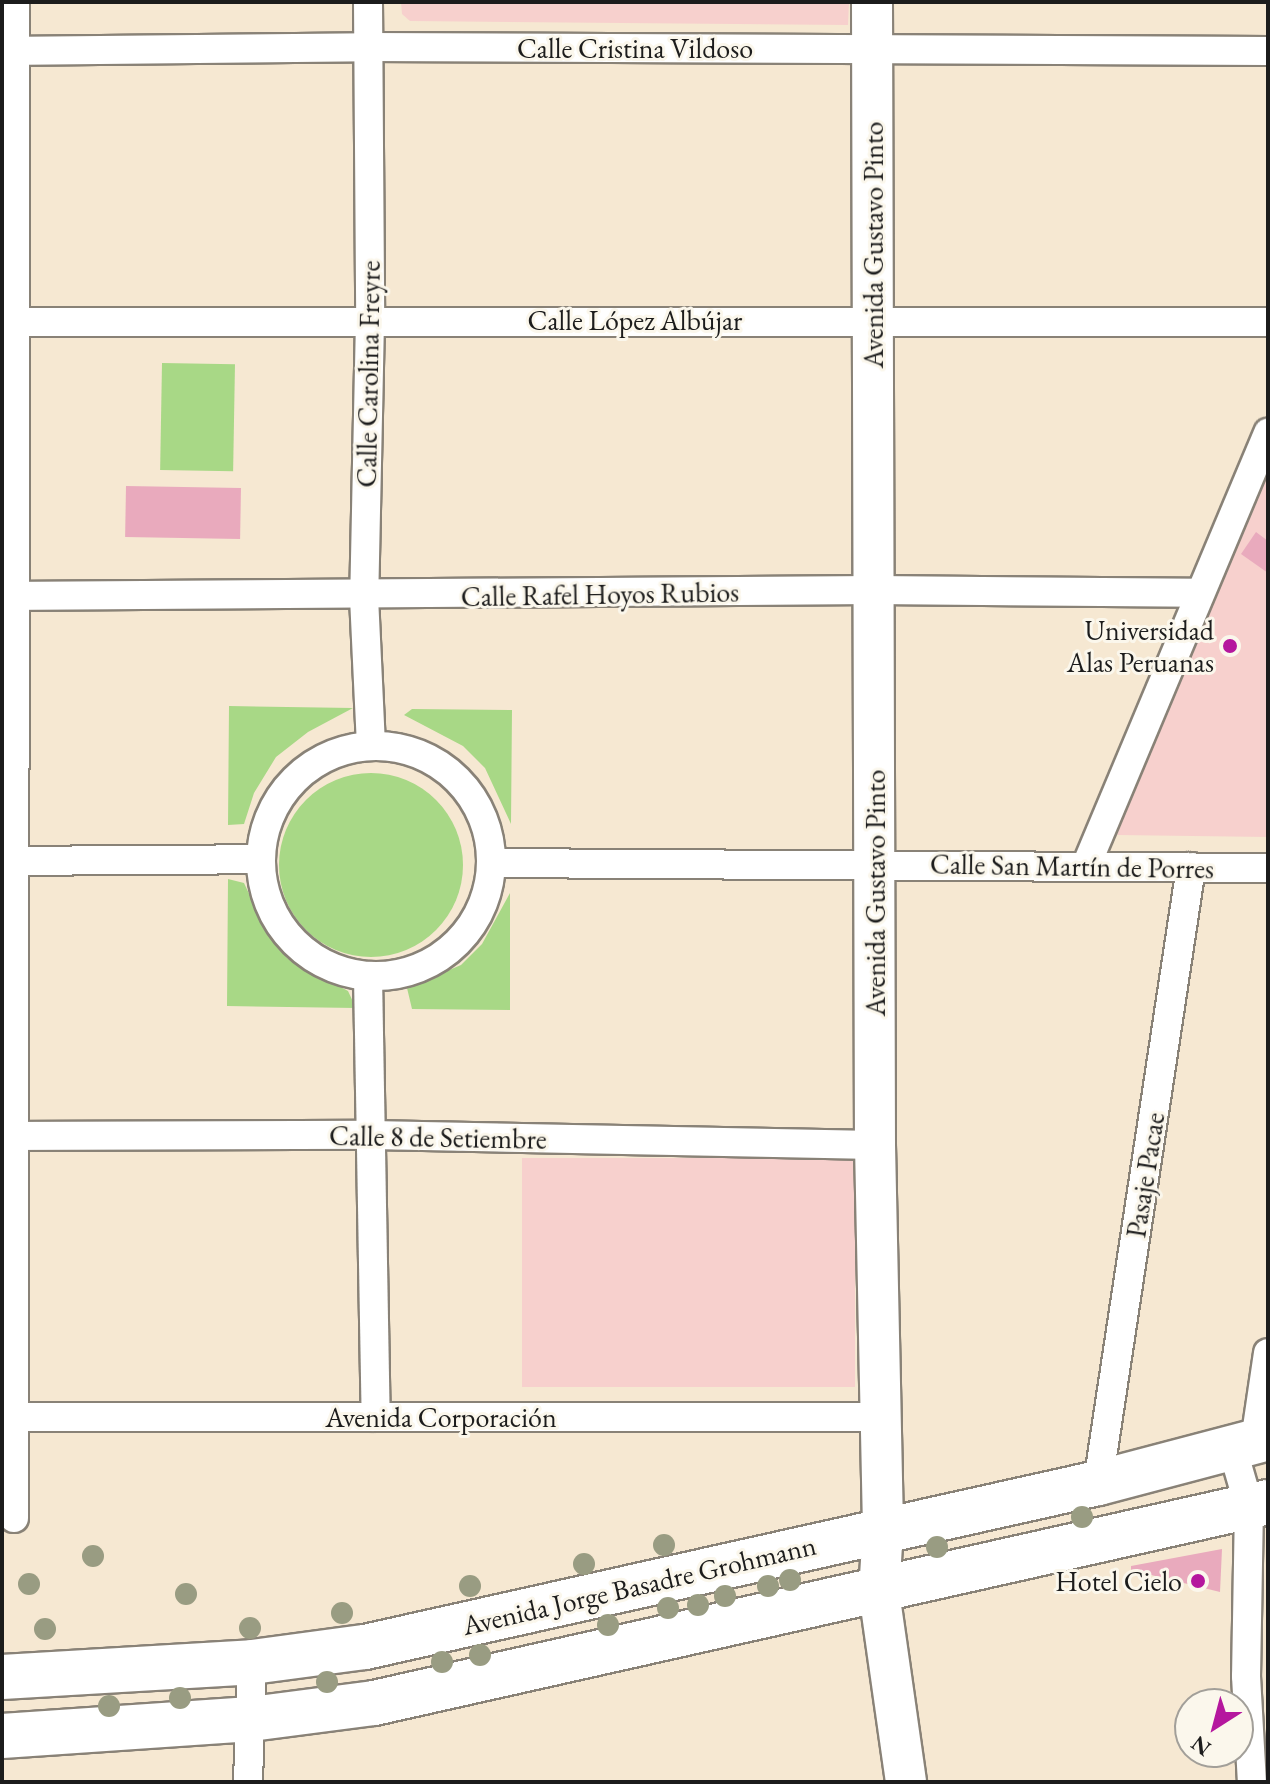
<!DOCTYPE html>
<html>
<head>
<meta charset="utf-8">
<style>
  body { margin:0 }
  #map { position:relative; width:1270px; height:1784px; overflow:hidden; background:#f6e8d2; font-family:"EB Garamond",serif }
  div>[style] { position:absolute }
  [style*='--x'] { left:calc(var(--x)*1px); top:calc(var(--y)*1px); width:calc(var(--w)*1px); rotate:calc(var(--a)*1deg) }
  .built>* { inset:0; background:#f7d0cd; transform-origin:0 0 }
  .green>* { inset:0; background:#a8d886; transform-origin:0 0 }
  .round { border-radius:50% }
  .building>* { inset:0; background:#e9aabd; transform-origin:0 0 }
  .roads { filter:drop-shadow(2px 0 #898277) drop-shadow(-2px 0 #898277) drop-shadow(0 2px #898277) drop-shadow(0 -2px #898277) }
  .minor>* { height:28px; margin:-14px; padding:0 14px; transform-origin:14px; border-radius:14px; background:#fff }
  .minor>.ring { margin:-14px; padding:0; box-sizing:content-box; background:none; border:28px solid #fff; border-radius:50% }
  .secondary>* { height:40px; margin:-20px; padding:0 20px; transform-origin:20px; border-radius:20px; background:#fff }
  .trunk>* { height:44px; margin:-22px; padding:0 22px; transform-origin:22px; border-radius:22px; background:#fff }
  .trees>* { width:22px; height:22px; margin:-11px; border-radius:50%; background:#999c82 }
  .dots>* { width:22px; height:22px; translate:-50% -50%; box-sizing:border-box; border:4px solid #fbf7ec; border-radius:50% }
  span { translate:-50% -50%; white-space:nowrap; text-align:center; line-height:1.15; -webkit-text-stroke:6px #fbf7ec; paint-order:stroke }
  .street-label { font-size:28px; color:#1c1c1c }
  .poi-label { font-size:28px; color:#1c1c1c }
  .right { translate:-100% -50%; text-align:right }
  .frame { position:absolute; inset:0; border:4px solid #1c1c1c; pointer-events:none }
  .north { position:absolute; left:1174px; top:1688px; width:80px; height:80px; box-sizing:border-box; background:#fbf7ec; border:2px solid #a29f99; border-radius:50%; rotate:216deg; font-size:22px; font-weight:700; line-height:32px; text-align:center; color:#1c1c1c }
  .north::after { content:''; display:block; margin:auto; width:28px; height:36px; background:#b5179e; clip-path:polygon(50% 0,100% 100%,50% 72%,0 100%) }
</style>
</head>
<body>
<div id="map">
  <div class="built">
    <i style="clip-path:polygon(401px 2px,849px 2px,848px 25px,410px 21px,402px 14px)"></i>
    <i style="clip-path:polygon(1268px 453px,1268px 837px,1117px 835px,1266px 457px)"></i>
    <i style="left:522px;top:1158px;width:333px;height:229px"></i>
  </div>
  <div class="green">
    <i style="left:162px;top:363px;width:73px;height:107px;rotate:1deg"></i>
    <i style="clip-path:polygon(229px 706px,353px 708px,308px 732px,276px 757px,254px 793px,244px 824px,228px 825px)"></i>
    <i style="clip-path:polygon(412px 709px,512px 710px,511px 824px,485px 768px,463px 746px,404px 715px)"></i>
    <i class="round" style="left:279px;top:773px;width:184px;height:184px"></i>
    <i style="clip-path:polygon(228px 879px,244px 883px,267px 932px,287px 958px,348px 991px,356px 1008px,227px 1006px)"></i>
    <i style="clip-path:polygon(510px 893px,510px 1010px,412px 1009px,407px 988px,461px 965px,482px 944px)"></i>
  </div>
  <div class="building">
    <i style="left:126px;top:486px;width:115px;height:51px;rotate:1deg"></i>
    <i style="clip-path:polygon(1256px 532px,1268px 541px,1268px 573px,1241px 554px)"></i>
    <i style="clip-path:polygon(1222px 1549px,1220px 1592px,1131px 1570px,1131px 1566px)"></i>
  </div>
  <div class="roads">
    <div class="minor">
      <i style="--x:368;--y:2;--w:318;--a:89.6"></i>
      <i style="--x:370;--y:320;--w:277;--a:91.2"></i>
      <i style="--x:364;--y:597;--w:149;--a:87.3"></i>
      <i style="--x:2;--y:51;--w:366;--a:-0.6"></i>
      <i style="--x:368;--y:47;--w:900;--a:0.25"></i>
      <i style="--x:2;--y:322;--w:1266;--a:0"></i>
      <i style="--x:2;--y:596;--w:873;--a:-0.39"></i>
      <i style="--x:875;--y:590;--w:322;--a:0.5"></i>
      <i class="ring" style="left:261px;top:746px;width:202px;height:202px"></i>
      <i style="--x:2;--y:861;--w:259;--a:-0.4"></i>
      <i style="--x:491;--y:863;--w:777;--a:0.37"></i>
      <i style="--x:1086;--y:866;--w:470;--a:-67.2"></i>
      <i style="--x:368;--y:976;--w:441;--a:89"></i>
      <i style="--x:2;--y:1136;--w:369;--a:-0.2"></i>
      <i style="--x:371;--y:1135;--w:504;--a:1.14"></i>
      <i style="--x:2;--y:1417;--w:878;--a:0"></i>
      <i style="--x:1255;--y:1441;--w:89;--a:-81.6"></i>
      <i style="--x:1232;--y:1447;--w:61;--a:73.9"></i>
      <i style="--x:1249;--y:1506;--w:170;--a:91"></i>
      <i style="--x:1246;--y:1676;--w:106;--a:86.8"></i>
      <i style="--x:1098;--y:1483;--w:623;--a:-81.41"></i>
      <i style="--x:14;--y:1518;--w:1516;--a:-89.96"></i>
      <i style="--x:248;--y:1782;--w:120;--a:-88.1"></i>
    </div>
    <div class="secondary">
      <i style="--x:872;--y:2;--w:1143;--a:89.85"></i>
      <i style="--x:875;--y:1145;--w:384;--a:88.8"></i>
      <i style="--x:883;--y:1529;--w:63;--a:93.6"></i>
      <i style="--x:879;--y:1592;--w:192;--a:81.9"></i>
    </div>
    <div class="trunk">
      <i style="--x:2;--y:1677;--w:250;--a:-3.4"></i>
      <i style="--x:252;--y:1662;--w:114;--a:-7.6"></i>
      <i style="--x:365;--y:1647;--w:751;--a:-12.61"></i>
      <i style="--x:1098;--y:1483;--w:176;--a:-14.8"></i>
      <i style="--x:2;--y:1736;--w:250;--a:-3.9"></i>
      <i style="--x:251;--y:1719;--w:124;--a:-7.4"></i>
      <i style="--x:374;--y:1703;--w:916;--a:-12.67"></i>
    </div>
  </div>
  <div class="trees">
    <i style="left:1082px;top:1517px"></i>
    <i style="left:664px;top:1545px"></i>
    <i style="left:937px;top:1547px"></i>
    <i style="left:93px;top:1556px"></i>
    <i style="left:584px;top:1564px"></i>
    <i style="left:790px;top:1580px"></i>
    <i style="left:29px;top:1584px"></i>
    <i style="left:470px;top:1586px"></i>
    <i style="left:768px;top:1586px"></i>
    <i style="left:186px;top:1594px"></i>
    <i style="left:725px;top:1596px"></i>
    <i style="left:698px;top:1605px"></i>
    <i style="left:668px;top:1608px"></i>
    <i style="left:342px;top:1613px"></i>
    <i style="left:608px;top:1625px"></i>
    <i style="left:250px;top:1628px"></i>
    <i style="left:45px;top:1629px"></i>
    <i style="left:480px;top:1655px"></i>
    <i style="left:442px;top:1662px"></i>
    <i style="left:327px;top:1682px"></i>
    <i style="left:180px;top:1698px"></i>
    <i style="left:109px;top:1706px"></i>
  </div>
  <div class="dots">
    <i style="left:1230px;top:646px;background:#b5179e"></i>
    <i style="left:1198px;top:1581px;background:#b5179e"></i>
  </div>
  <div class="street-label">
    <span style="left:635px;top:48px">Calle Cristina Vildoso</span>
    <span style="left:873px;top:245px;rotate:-90deg">Avenida Gustavo Pinto</span>
    <span style="left:635px;top:320px">Calle López Albújar</span>
    <span style="left:368px;top:374px;rotate:-89deg">Calle Carolina Freyre</span>
    <span style="left:600px;top:594px;rotate:-1deg">Calle Rafel Hoyos Rubios</span>
    <span style="left:1072px;top:866px;rotate:1deg">Calle San Martín de Porres</span>
    <span style="left:875px;top:893px;rotate:-90deg">Avenida Gustavo Pinto</span>
    <span style="left:438px;top:1137px;rotate:1deg">Calle 8 de Setiembre</span>
    <span style="left:1145px;top:1175px;rotate:-81deg">Pasaje Pacae</span>
    <span style="left:441px;top:1417px">Avenida Corporación</span>
    <span style="left:639px;top:1585px;rotate:-13deg">Avenida Jorge Basadre Grohmann</span>
  </div>
  <div class="poi-label">
    <span class="right" style="left:1214px;top:646px">Universidad<br>Alas Peruanas</span>
    <span class="right" style="left:1182px;top:1581px">Hotel Cielo</span>
  </div>
  <div class="frame"></div>
  <div class="north">N</div>
</div>
</body>
</html>
